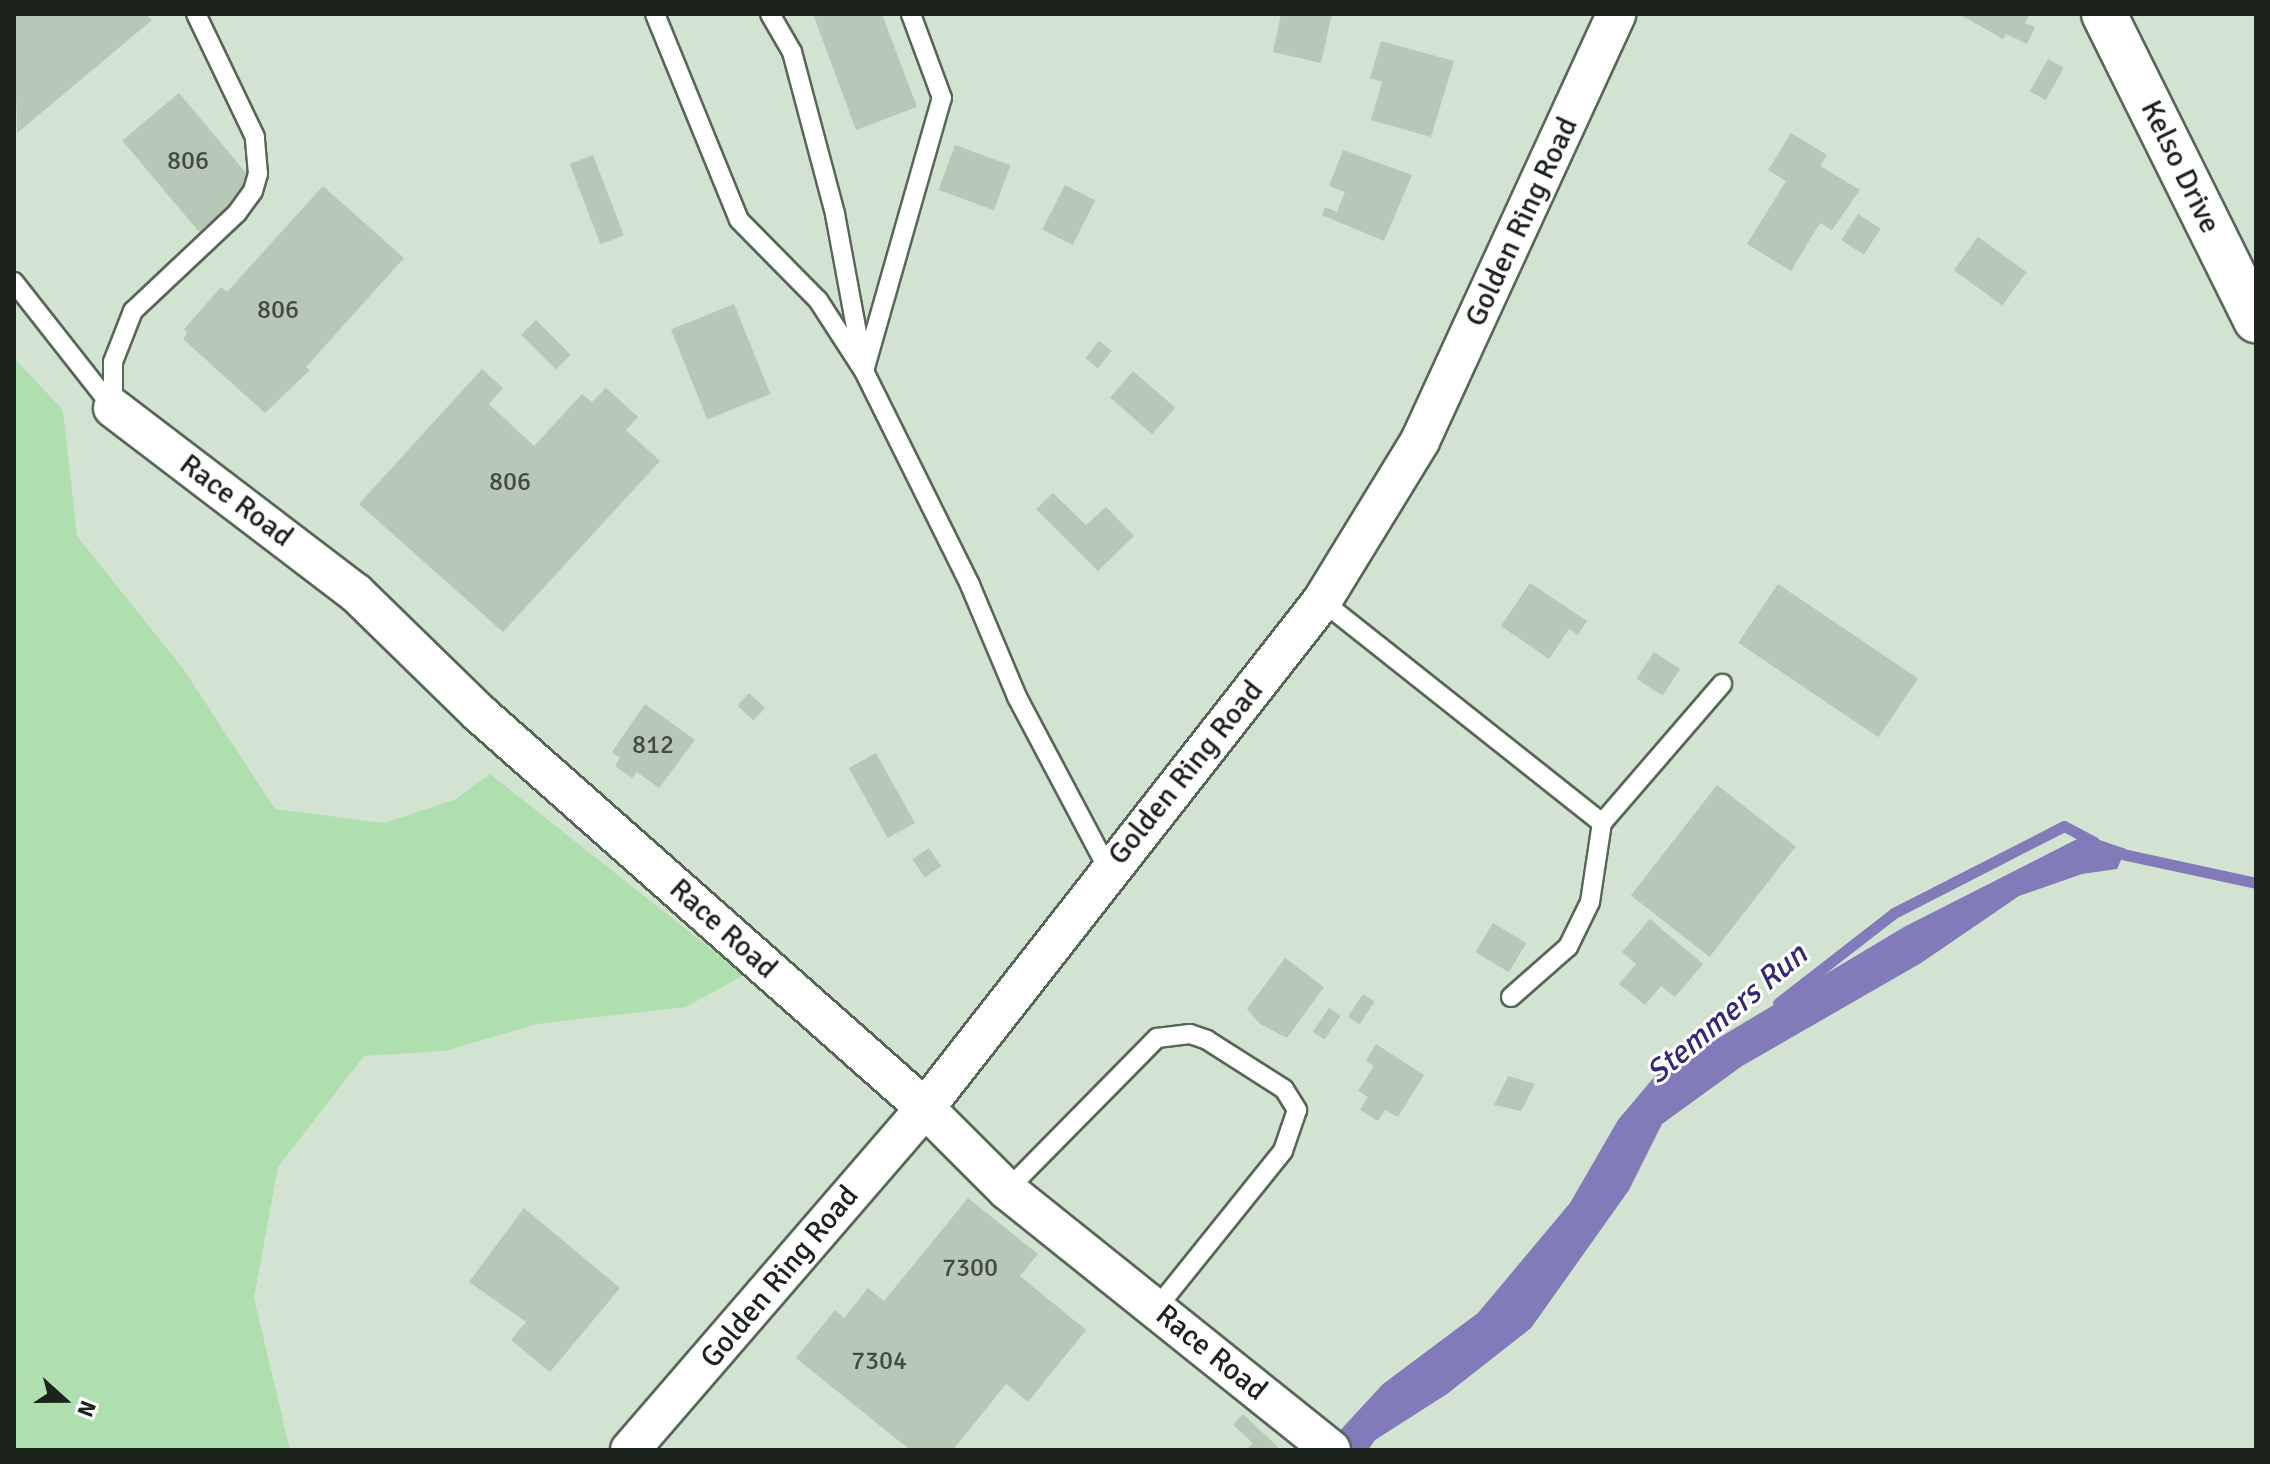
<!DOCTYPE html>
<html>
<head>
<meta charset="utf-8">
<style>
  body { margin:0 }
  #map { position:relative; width:2270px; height:1464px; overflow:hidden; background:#d2e4d1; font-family:Signika,sans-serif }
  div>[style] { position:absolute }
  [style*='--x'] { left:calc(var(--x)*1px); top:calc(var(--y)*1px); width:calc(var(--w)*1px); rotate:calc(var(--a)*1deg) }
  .green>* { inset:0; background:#b0dfaf }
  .water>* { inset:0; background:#817bba }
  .stream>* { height:11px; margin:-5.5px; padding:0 5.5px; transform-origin:5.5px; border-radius:5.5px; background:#817bba }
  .building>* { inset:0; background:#b7c8b6; transform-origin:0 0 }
  .roads { filter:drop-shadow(2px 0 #576757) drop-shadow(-2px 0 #576757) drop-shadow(0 2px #576757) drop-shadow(0 -2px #576757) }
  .service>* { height:18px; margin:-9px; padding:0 9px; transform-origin:9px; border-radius:9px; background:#fff }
  .minor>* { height:38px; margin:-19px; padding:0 19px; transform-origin:19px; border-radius:19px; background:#fff }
  .tertiary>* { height:44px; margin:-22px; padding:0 22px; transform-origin:22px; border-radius:22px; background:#fff }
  span { translate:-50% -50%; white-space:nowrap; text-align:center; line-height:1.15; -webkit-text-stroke:6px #fff; paint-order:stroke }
  .number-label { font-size:26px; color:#434c42 }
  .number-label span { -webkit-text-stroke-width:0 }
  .street-label { font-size:30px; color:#1c221c }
  .water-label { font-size:32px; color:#382774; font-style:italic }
  .frame { position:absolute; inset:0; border:16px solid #1c221c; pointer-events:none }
  .north { position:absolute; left:24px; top:1360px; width:80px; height:80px; -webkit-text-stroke:6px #fff; paint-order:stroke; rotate:111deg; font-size:22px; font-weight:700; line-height:32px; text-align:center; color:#1c221c }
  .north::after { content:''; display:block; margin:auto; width:28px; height:36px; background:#1c221c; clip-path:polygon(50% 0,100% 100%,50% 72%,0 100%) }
</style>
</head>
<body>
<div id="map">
  <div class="green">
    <i style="clip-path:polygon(14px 358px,63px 410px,77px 536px,184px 670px,275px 809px,384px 823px,456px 799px,490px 774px,744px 975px,686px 1007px,537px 1024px,445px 1051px,364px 1056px,278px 1167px,254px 1298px,290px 1450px,14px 1450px)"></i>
  </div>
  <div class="water">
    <i style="clip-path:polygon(2085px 835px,2126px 849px,2117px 869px,2082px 874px,2019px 896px,1921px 963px,1742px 1066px,1662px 1124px,1629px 1190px,1531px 1328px,1447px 1394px,1375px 1440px,1368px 1450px,1322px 1450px,1383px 1384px,1478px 1313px,1570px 1203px,1618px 1120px,1655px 1076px,1904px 927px)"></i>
  </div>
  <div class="stream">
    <i style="--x:2113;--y:852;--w:146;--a:12.2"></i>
    <i style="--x:1778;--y:1003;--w:147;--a:-37.8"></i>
    <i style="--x:1894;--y:913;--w:191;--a:-27.1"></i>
    <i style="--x:2064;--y:826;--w:34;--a:28"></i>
  </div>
  <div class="building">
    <i style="clip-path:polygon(14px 14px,146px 14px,152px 20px,17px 133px)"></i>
    <i style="clip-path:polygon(813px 14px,882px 14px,917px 107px,856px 130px)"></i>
    <i style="clip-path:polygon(1281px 14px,1332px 14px,1321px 63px,1273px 52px)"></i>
    <i style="clip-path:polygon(1959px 14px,2030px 14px,2025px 23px,2035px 27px,2027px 44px,2006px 34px,2003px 39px)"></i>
    <i style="clip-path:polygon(1381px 41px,1454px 61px,1431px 137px,1371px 120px,1382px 82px,1370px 78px)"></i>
    <i style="left:2048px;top:59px;width:18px;height:37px;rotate:29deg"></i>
    <i style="left:179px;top:93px;width:119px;height:74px;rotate:50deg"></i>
    <i style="clip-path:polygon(1791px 133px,1827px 155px,1820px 166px,1860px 190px,1832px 230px,1820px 223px,1791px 271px,1747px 244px,1786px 181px,1768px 170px)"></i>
    <i style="left:955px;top:145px;width:59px;height:48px;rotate:20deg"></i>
    <i style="clip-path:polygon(1343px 150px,1412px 175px,1384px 241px,1322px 215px,1325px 207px,1337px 212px,1345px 192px,1329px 186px)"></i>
    <i style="left:593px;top:155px;width:86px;height:25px;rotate:69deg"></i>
    <i style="left:1065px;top:185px;width:34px;height:50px;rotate:27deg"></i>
    <i style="clip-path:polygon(323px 186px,404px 258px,306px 367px,310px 370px,265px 413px,183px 339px,187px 333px,184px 329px,221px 287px,227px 292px)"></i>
    <i style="left:1858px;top:214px;width:27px;height:31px;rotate:33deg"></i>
    <i style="left:1978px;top:237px;width:60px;height:41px;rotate:36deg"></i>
    <i style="left:734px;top:304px;width:97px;height:68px;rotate:68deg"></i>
    <i style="left:536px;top:320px;width:49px;height:21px;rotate:45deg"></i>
    <i style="left:1099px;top:341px;width:16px;height:22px;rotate:38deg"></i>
    <i style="clip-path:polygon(482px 369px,503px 388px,489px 404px,534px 446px,582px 394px,592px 402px,606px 388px,638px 417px,626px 430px,660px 461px,503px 632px,359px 504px)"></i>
    <i style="left:1133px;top:371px;width:56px;height:35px;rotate:41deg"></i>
    <i style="clip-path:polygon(1053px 493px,1086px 525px,1106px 507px,1134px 536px,1098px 571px,1036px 509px)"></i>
    <i style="clip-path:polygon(1530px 583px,1587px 621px,1578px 635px,1569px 629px,1549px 659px,1501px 626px)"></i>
    <i style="left:1778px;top:584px;width:169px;height:71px;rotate:34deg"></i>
    <i style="left:1654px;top:652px;width:31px;height:32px;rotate:33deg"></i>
    <i style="left:749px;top:693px;width:22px;height:17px;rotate:43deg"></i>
    <i style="clip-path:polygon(645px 704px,695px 740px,659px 788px,637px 772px,632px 778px,615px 766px,620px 758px,612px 752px)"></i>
    <i style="left:876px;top:753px;width:80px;height:31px;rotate:61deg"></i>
    <i style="left:1717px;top:785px;width:100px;height:140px;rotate:38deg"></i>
    <i style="left:929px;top:848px;width:22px;height:20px;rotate:56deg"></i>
    <i style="clip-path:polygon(1650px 919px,1703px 964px,1675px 997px,1661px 986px,1645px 1005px,1619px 984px,1636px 964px,1622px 952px)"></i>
    <i style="left:1493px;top:923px;width:39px;height:34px;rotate:31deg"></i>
    <i style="clip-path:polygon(1285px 958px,1324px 987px,1287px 1038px,1260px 1024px,1247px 1009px)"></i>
    <i style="left:1363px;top:994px;width:14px;height:27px;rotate:34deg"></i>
    <i style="left:1329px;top:1008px;width:14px;height:29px;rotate:34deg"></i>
    <i style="clip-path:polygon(1376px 1044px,1424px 1075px,1398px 1117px,1385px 1110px,1378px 1121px,1360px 1110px,1368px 1097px,1358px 1091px,1374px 1066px,1366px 1061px)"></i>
    <i style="clip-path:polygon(1508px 1076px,1535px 1084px,1521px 1111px,1494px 1105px)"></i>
    <i style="clip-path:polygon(968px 1198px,1038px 1254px,1020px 1276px,1086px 1330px,1028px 1402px,1006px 1384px,953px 1450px,910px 1450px,796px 1358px,835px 1310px,844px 1318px,868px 1288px,884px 1301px)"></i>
    <i style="clip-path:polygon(524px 1208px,620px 1288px,550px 1372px,511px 1340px,526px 1322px,469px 1282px)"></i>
    <i style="clip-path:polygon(1243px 1414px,1281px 1450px,1246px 1450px,1253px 1443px,1233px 1425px)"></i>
  </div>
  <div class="roads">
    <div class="service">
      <i style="--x:655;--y:14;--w:222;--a:67.8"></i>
      <i style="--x:739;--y:220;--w:112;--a:45.4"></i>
      <i style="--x:818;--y:300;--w:85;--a:57.1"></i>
      <i style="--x:864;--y:371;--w:239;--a:63.6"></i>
      <i style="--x:970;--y:585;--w:121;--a:67.2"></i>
      <i style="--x:1017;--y:697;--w:195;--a:62.1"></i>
      <i style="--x:770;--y:14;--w:44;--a:59.9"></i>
      <i style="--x:792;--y:52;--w:168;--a:75.1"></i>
      <i style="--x:835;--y:214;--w:148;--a:79.5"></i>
      <i style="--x:14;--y:282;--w:160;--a:51.8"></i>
      <i style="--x:864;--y:371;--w:284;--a:-74.1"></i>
      <i style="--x:942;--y:98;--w:90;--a:-110.3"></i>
      <i style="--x:113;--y:408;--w:46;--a:-90"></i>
      <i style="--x:113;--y:362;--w:55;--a:-68.6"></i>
      <i style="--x:133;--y:311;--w:143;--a:-43.3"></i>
      <i style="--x:237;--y:213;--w:27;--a:-54"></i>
      <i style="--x:253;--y:191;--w:18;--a:-74"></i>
      <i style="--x:258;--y:174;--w:37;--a:-95"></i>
      <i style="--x:255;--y:137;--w:136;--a:-115.6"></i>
      <i style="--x:1322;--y:601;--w:357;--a:38.4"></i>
      <i style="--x:1511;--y:997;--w:76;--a:-41.3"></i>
      <i style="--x:1568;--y:947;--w:50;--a:-63.9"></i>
      <i style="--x:1590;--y:902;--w:80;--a:-81.4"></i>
      <i style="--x:1602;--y:823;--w:184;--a:-49.2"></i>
      <i style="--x:1007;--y:1190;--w:214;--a:-45.4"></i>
      <i style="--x:1157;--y:1038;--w:33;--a:-7"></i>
      <i style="--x:1190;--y:1034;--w:18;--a:19"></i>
      <i style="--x:1207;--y:1040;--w:91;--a:32.5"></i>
      <i style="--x:1284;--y:1089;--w:25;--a:58"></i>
      <i style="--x:1297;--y:1110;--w:43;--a:108.9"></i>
      <i style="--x:1283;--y:1151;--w:203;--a:128.8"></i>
    </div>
    <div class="minor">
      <i style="--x:113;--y:408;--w:305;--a:37.3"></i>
      <i style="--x:356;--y:593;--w:172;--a:44.3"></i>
      <i style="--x:479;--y:713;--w:596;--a:41.53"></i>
      <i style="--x:925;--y:1108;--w:116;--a:45"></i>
      <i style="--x:1007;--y:1190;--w:415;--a:38.7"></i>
      <i style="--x:630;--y:1450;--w:452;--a:-49.2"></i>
      <i style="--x:925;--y:1108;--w:644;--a:-51.94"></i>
      <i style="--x:1322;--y:601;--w:188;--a:-58.5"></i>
      <i style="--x:1420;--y:441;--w:470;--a:-65.3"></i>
    </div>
    <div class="tertiary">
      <i style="--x:2104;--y:14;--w:342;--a:63.6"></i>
    </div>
  </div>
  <div class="number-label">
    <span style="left:188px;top:162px">806</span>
    <span style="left:278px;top:311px">806</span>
    <span style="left:510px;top:483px">806</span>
    <span style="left:653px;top:746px">812</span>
    <span style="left:970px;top:1269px">7300</span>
    <span style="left:879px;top:1362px">7304</span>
  </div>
  <div class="street-label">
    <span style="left:2180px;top:167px;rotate:64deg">Kelso Drive</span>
    <span style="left:1522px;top:222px;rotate:-65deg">Golden Ring Road</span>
    <span style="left:236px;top:501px;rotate:37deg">Race Road</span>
    <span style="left:1186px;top:773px;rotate:-51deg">Golden Ring Road</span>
    <span style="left:723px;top:929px;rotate:42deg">Race Road</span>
    <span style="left:780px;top:1277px;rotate:-50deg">Golden Ring Road</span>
    <span style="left:1211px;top:1353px;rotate:39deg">Race Road</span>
  </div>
  <div class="water-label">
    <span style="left:1727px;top:1014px;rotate:-40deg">Stemmers Run</span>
  </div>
  <div class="frame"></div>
  <div class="north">N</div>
</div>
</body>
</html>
